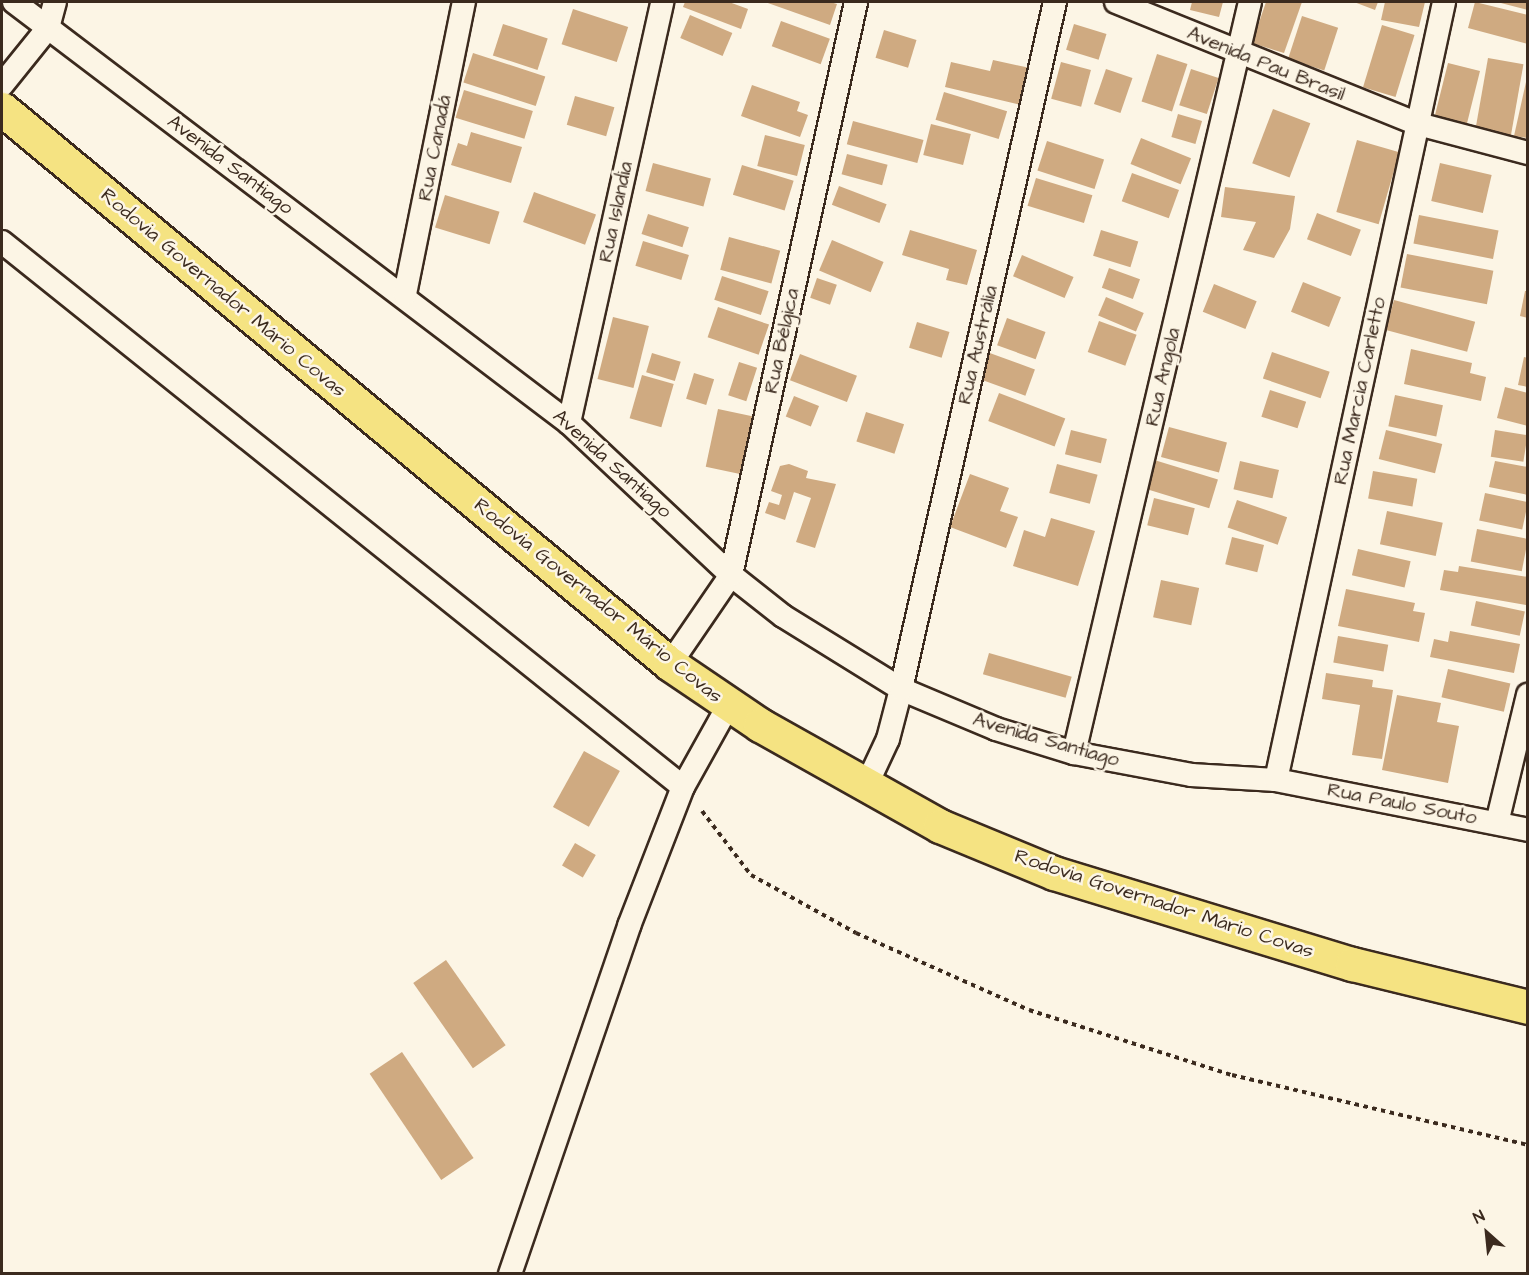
<!DOCTYPE html>
<html>
<head>
<meta charset="utf-8">
<style>
  body { margin:0 }
  #map { position:relative; width:1529px; height:1275px; overflow:hidden; background:#fcf5e5; font-family:"Architects Daughter",sans-serif }
  div>[style] { position:absolute }
  [style*='--x'] { left:calc(var(--x)*1px); top:calc(var(--y)*1px); width:calc(var(--w)*1px); rotate:calc(var(--a)*1deg) }
  .building>* { inset:0; background:#cfaa81; transform-origin:0 0 }
  .path>* { height:4px; margin-top:-2px; transform-origin:0; background:repeating-linear-gradient(90deg,#3b2a1e 0 4.5px,transparent 0 9px) }
  .roads { filter:drop-shadow(2px 0 #3b2a1e) drop-shadow(-2px 0 #3b2a1e) drop-shadow(0 2px #3b2a1e) drop-shadow(0 -2px #3b2a1e) }
  .street>* { height:22px; margin:-11px; padding:0 11px; transform-origin:11px; border-radius:11px; background:#fcf5e5 }
  .highway>* { height:33px; margin:-16.5px; padding:0 16.5px; transform-origin:16.5px; border-radius:16.5px; background:#f5e382 }
  span { translate:-50% -50%; white-space:nowrap; text-align:center; line-height:1.15; -webkit-text-stroke:5px #fcf5e5; paint-order:stroke }
  .street-label { font-size:20px; color:#3b2a1e }
  .frame { position:absolute; inset:0; border:3px solid #3b2a1e; pointer-events:none }
  .north { position:absolute; left:1457px; top:1203px; width:60px; height:60px; -webkit-text-stroke:4px #fcf5e5; paint-order:stroke; rotate:333deg; font-size:16px; font-weight:700; line-height:24px; text-align:center; color:#3b2a1e }
  .north::after { content:''; display:block; margin:auto; width:21px; height:27px; background:#3b2a1e; clip-path:polygon(50% 0,100% 100%,50% 72%,0 100%) }
</style>
</head>
<body>
<div id="map">
  <div class="building">
    <i style="clip-path:polygon(685px 2px,729px 2px,748px 9px,741px 29px,683px 7px)"></i>
    <i style="clip-path:polygon(765px 2px,830px 2px,837px 4px,830px 25px)"></i>
    <i style="clip-path:polygon(1192px 2px,1223px 2px,1219px 17px,1190px 10px)"></i>
    <i style="clip-path:polygon(1266px 2px,1302px 2px,1284px 53px,1252px 43px)"></i>
    <i style="clip-path:polygon(1354px 2px,1378px 2px,1375px 10px)"></i>
    <i style="clip-path:polygon(1385px 2px,1425px 2px,1419px 27px,1381px 20px)"></i>
    <i style="clip-path:polygon(1475px 2px,1528px 15px,1528px 44px,1468px 28px)"></i>
    <i style="clip-path:polygon(1497px 2px,1528px 2px,1528px 10px)"></i>
    <i style="left:573px;top:9px;width:58px;height:37px;rotate:18deg"></i>
    <i style="left:690px;top:15px;width:46px;height:25px;rotate:23deg"></i>
    <i style="left:1302px;top:16px;width:38px;height:45px;rotate:18deg"></i>
    <i style="left:781px;top:21px;width:52px;height:27px;rotate:20deg"></i>
    <i style="left:503px;top:24px;width:47px;height:33px;rotate:18deg"></i>
    <i style="left:1074px;top:24px;width:34px;height:27px;rotate:17deg"></i>
    <i style="left:1382px;top:25px;width:34px;height:65px;rotate:17deg"></i>
    <i style="left:884px;top:30px;width:34px;height:29px;rotate:17deg"></i>
    <i style="left:473px;top:53px;width:76px;height:31px;rotate:18deg"></i>
    <i style="left:1157px;top:54px;width:32px;height:50px;rotate:18deg"></i>
    <i style="left:1488px;top:58px;width:36px;height:73px;rotate:10deg"></i>
    <i style="clip-path:polygon(993px 60px,1030px 68px,1021px 105px,945px 87px,951px 62px,990px 71px)"></i>
    <i style="left:1061px;top:62px;width:31px;height:38px;rotate:15deg"></i>
    <i style="left:1448px;top:63px;width:33px;height:57px;rotate:14deg"></i>
    <i style="left:1106px;top:69px;width:28px;height:37px;rotate:19deg"></i>
    <i style="left:1191px;top:69px;width:29px;height:38px;rotate:18deg"></i>
    <i style="clip-path:polygon(1528px 73px,1528px 138px,1514px 136px)"></i>
    <i style="clip-path:polygon(752px 85px,800px 102px,797px 111px,808px 115px,800px 137px,741px 116px)"></i>
    <i style="left:464px;top:90px;width:72px;height:29px;rotate:17deg"></i>
    <i style="left:944px;top:92px;width:66px;height:29px;rotate:17deg"></i>
    <i style="left:575px;top:96px;width:41px;height:30px;rotate:16deg"></i>
    <i style="left:1273px;top:109px;width:40px;height:58px;rotate:21deg"></i>
    <i style="left:1178px;top:114px;width:25px;height:24px;rotate:16deg"></i>
    <i style="left:853px;top:121px;width:73px;height:24px;rotate:15deg"></i>
    <i style="left:931px;top:124px;width:41px;height:32px;rotate:14deg"></i>
    <i style="clip-path:polygon(471px 132px,522px 147px,511px 183px,451px 165px,458px 143px,467px 146px)"></i>
    <i style="left:765px;top:135px;width:41px;height:32px;rotate:14deg"></i>
    <i style="left:1141px;top:138px;width:54px;height:28px;rotate:22deg"></i>
    <i style="left:1357px;top:140px;width:44px;height:75px;rotate:16deg"></i>
    <i style="left:1047px;top:141px;width:60px;height:31px;rotate:18deg"></i>
    <i style="left:847px;top:154px;width:42px;height:21px;rotate:15deg"></i>
    <i style="left:653px;top:163px;width:60px;height:29px;rotate:15deg"></i>
    <i style="left:1440px;top:163px;width:53px;height:39px;rotate:13deg"></i>
    <i style="left:742px;top:165px;width:54px;height:31px;rotate:17deg"></i>
    <i style="left:1132px;top:173px;width:50px;height:30px;rotate:20deg"></i>
    <i style="left:1036px;top:178px;width:59px;height:29px;rotate:17deg"></i>
    <i style="left:839px;top:186px;width:51px;height:20px;rotate:21deg"></i>
    <i style="clip-path:polygon(1225px 187px,1295px 196px,1290px 229px,1274px 258px,1243px 250px,1256px 222px,1221px 217px)"></i>
    <i style="left:534px;top:192px;width:66px;height:32px;rotate:20deg"></i>
    <i style="left:445px;top:195px;width:57px;height:34px;rotate:17deg"></i>
    <i style="left:1317px;top:213px;width:47px;height:28px;rotate:21deg"></i>
    <i style="left:648px;top:214px;width:43px;height:21px;rotate:18deg"></i>
    <i style="left:1419px;top:215px;width:81px;height:29px;rotate:11deg"></i>
    <i style="clip-path:polygon(910px 230px,977px 250px,967px 285px,946px 280px,949px 269px,902px 255px)"></i>
    <i style="left:1101px;top:230px;width:39px;height:27px;rotate:17deg"></i>
    <i style="left:729px;top:237px;width:53px;height:34px;rotate:15deg"></i>
    <i style="left:832px;top:240px;width:56px;height:33px;rotate:23deg"></i>
    <i style="left:643px;top:241px;width:48px;height:26px;rotate:17deg"></i>
    <i style="left:1407px;top:254px;width:88px;height:34px;rotate:11deg"></i>
    <i style="left:1022px;top:255px;width:56px;height:23px;rotate:23deg"></i>
    <i style="left:1109px;top:268px;width:33px;height:21px;rotate:20deg"></i>
    <i style="left:722px;top:276px;width:49px;height:25px;rotate:18deg"></i>
    <i style="left:817px;top:278px;width:21px;height:21px;rotate:19deg"></i>
    <i style="left:1303px;top:282px;width:41px;height:32px;rotate:22deg"></i>
    <i style="left:1214px;top:284px;width:46px;height:30px;rotate:22deg"></i>
    <i style="clip-path:polygon(1525px 291px,1528px 291px,1528px 318px,1520px 316px)"></i>
    <i style="left:1106px;top:297px;width:41px;height:20px;rotate:23deg"></i>
    <i style="left:1394px;top:300px;width:84px;height:31px;rotate:15deg"></i>
    <i style="left:718px;top:307px;width:54px;height:32px;rotate:19deg"></i>
    <i style="left:613px;top:317px;width:37px;height:64px;rotate:14deg"></i>
    <i style="left:1007px;top:318px;width:41px;height:29px;rotate:20deg"></i>
    <i style="left:1099px;top:321px;width:40px;height:33px;rotate:20deg"></i>
    <i style="left:917px;top:322px;width:34px;height:27px;rotate:17deg"></i>
    <i style="clip-path:polygon(1411px 349px,1472px 363px,1470px 373px,1486px 377px,1481px 401px,1404px 384px)"></i>
    <i style="left:987px;top:352px;width:51px;height:28px;rotate:20deg"></i>
    <i style="left:1272px;top:352px;width:61px;height:28px;rotate:19deg"></i>
    <i style="left:652px;top:353px;width:30px;height:20px;rotate:17deg"></i>
    <i style="left:800px;top:354px;width:61px;height:28px;rotate:21deg"></i>
    <i style="clip-path:polygon(1524px 357px,1528px 358px,1528px 387px,1518px 385px)"></i>
    <i style="left:739px;top:362px;width:19px;height:35px;rotate:18deg"></i>
    <i style="left:694px;top:373px;width:21px;height:27px;rotate:17deg"></i>
    <i style="left:642px;top:375px;width:33px;height:45px;rotate:16deg"></i>
    <i style="clip-path:polygon(1505px 387px,1528px 393px,1528px 426px,1497px 418px)"></i>
    <i style="left:1270px;top:390px;width:38px;height:28px;rotate:18deg"></i>
    <i style="left:999px;top:393px;width:71px;height:30px;rotate:21deg"></i>
    <i style="left:1395px;top:395px;width:49px;height:32px;rotate:12deg"></i>
    <i style="left:794px;top:396px;width:27px;height:22px;rotate:22deg"></i>
    <i style="left:718px;top:409px;width:35px;height:59px;rotate:12deg"></i>
    <i style="left:866px;top:412px;width:40px;height:31px;rotate:18deg"></i>
    <i style="left:1169px;top:427px;width:60px;height:31px;rotate:15deg"></i>
    <i style="left:1071px;top:430px;width:37px;height:25px;rotate:14deg"></i>
    <i style="left:1386px;top:430px;width:58px;height:30px;rotate:14deg"></i>
    <i style="left:1495px;top:430px;width:33px;height:27px;rotate:9deg"></i>
    <i style="left:1151px;top:459px;width:70px;height:30px;rotate:17deg"></i>
    <i style="left:1240px;top:461px;width:40px;height:29px;rotate:13deg"></i>
    <i style="clip-path:polygon(1495px 461px,1528px 467px,1528px 495px,1489px 487px)"></i>
    <i style="clip-path:polygon(789px 464px,808px 471px,806px 478px,836px 484px,815px 548px,796px 542px,811px 498px,794px 492px,785px 520px,765px 513px,769px 502px,779px 505px,782px 495px,771px 491px,780px 466px)"></i>
    <i style="left:1057px;top:464px;width:42px;height:30px;rotate:15deg"></i>
    <i style="left:1373px;top:471px;width:45px;height:28px;rotate:10deg"></i>
    <i style="clip-path:polygon(970px 474px,1009px 488px,1000px 511px,1018px 517px,1006px 548px,950px 527px)"></i>
    <i style="left:1485px;top:493px;width:44px;height:28px;rotate:12deg"></i>
    <i style="left:1154px;top:498px;width:42px;height:28px;rotate:14deg"></i>
    <i style="left:1237px;top:500px;width:53px;height:29px;rotate:19deg"></i>
    <i style="left:1387px;top:511px;width:57px;height:34px;rotate:12deg"></i>
    <i style="clip-path:polygon(1051px 518px,1095px 531px,1078px 586px,1013px 566px,1024px 530px,1045px 537px)"></i>
    <i style="left:1477px;top:529px;width:52px;height:33px;rotate:11deg"></i>
    <i style="left:1232px;top:537px;width:33px;height:28px;rotate:14deg"></i>
    <i style="left:1358px;top:549px;width:54px;height:27px;rotate:13deg"></i>
    <i style="clip-path:polygon(1459px 566px,1528px 577px,1526px 605px,1440px 590px,1444px 570px,1458px 572px)"></i>
    <i style="left:1161px;top:580px;width:39px;height:38px;rotate:12deg"></i>
    <i style="clip-path:polygon(1346px 589px,1415px 603px,1413px 611px,1425px 613px,1419px 642px,1338px 626px)"></i>
    <i style="left:1476px;top:601px;width:50px;height:25px;rotate:12deg"></i>
    <i style="clip-path:polygon(1450px 631px,1520px 644px,1514px 673px,1430px 657px,1434px 639px,1448px 642px)"></i>
    <i style="left:1338px;top:636px;width:51px;height:27px;rotate:10deg"></i>
    <i style="left:989px;top:653px;width:86px;height:22px;rotate:16deg"></i>
    <i style="left:1448px;top:669px;width:64px;height:29px;rotate:13deg"></i>
    <i style="clip-path:polygon(1326px 673px,1373px 680px,1372px 687px,1393px 690px,1382px 759px,1352px 755px,1360px 705px,1322px 699px)"></i>
    <i style="clip-path:polygon(1397px 695px,1441px 703px,1437px 722px,1459px 726px,1448px 783px,1382px 770px)"></i>
    <i style="left:584px;top:751px;width:41px;height:64px;rotate:29deg"></i>
    <i style="left:575px;top:843px;width:24px;height:26px;rotate:30deg"></i>
    <i style="left:446px;top:960px;width:104px;height:40px;rotate:55deg"></i>
    <i style="left:402px;top:1052px;width:128px;height:39px;rotate:56deg"></i>
  </div>
  <div class="path">
    <i style="--x:702;--y:811;--w:81;--a:52.6"></i>
    <i style="--x:751;--y:875;--w:120;--a:28.9"></i>
    <i style="--x:856;--y:933;--w:189;--a:24"></i>
    <i style="--x:1029;--y:1010;--w:213;--a:17.8"></i>
    <i style="--x:1232;--y:1075;--w:304;--a:13.3"></i>
  </div>
  <div class="roads">
    <div class="street">
      <i style="--x:14;--y:2;--w:697;--a:37.18"></i>
      <i style="--x:569;--y:423;--w:222;--a:43.2"></i>
      <i style="--x:731;--y:575;--w:66;--a:38.3"></i>
      <i style="--x:783;--y:616;--w:139;--a:31.7"></i>
      <i style="--x:901;--y:689;--w:103;--a:22.8"></i>
      <i style="--x:996;--y:729;--w:82;--a:17.1"></i>
      <i style="--x:1074;--y:753;--w:119;--a:10.6"></i>
      <i style="--x:1191;--y:775;--w:85;--a:3.4"></i>
      <i style="--x:1276;--y:780;--w:257;--a:11.2"></i>
      <i style="--x:1116;--y:2;--w:326;--a:22"></i>
      <i style="--x:1418;--y:124;--w:114;--a:14.8"></i>
      <i style="--x:2;--y:85;--w:73;--a:-51.1"></i>
      <i style="--x:48;--y:28;--w:27;--a:-75"></i>
      <i style="--x:2;--y:242;--w:872;--a:38.67"></i>
      <i style="--x:405;--y:294;--w:298;--a:-78.6"></i>
      <i style="--x:569;--y:423;--w:431;--a:-77.5"></i>
      <i style="--x:670;--y:664;--w:108;--a:-55.6"></i>
      <i style="--x:731;--y:575;--w:586;--a:-77.69"></i>
      <i style="--x:1074;--y:753;--w:771;--a:-76.81"></i>
      <i style="--x:1276;--y:780;--w:796;--a:-77.81"></i>
      <i style="--x:866;--y:786;--w:52;--a:-64.9"></i>
      <i style="--x:888;--y:739;--w:52;--a:-75.4"></i>
      <i style="--x:901;--y:689;--w:704;--a:-77.37"></i>
      <i style="--x:1497;--y:823;--w:132;--a:-76.4"></i>
      <i style="--x:510;--y:1274;--w:368;--a:-71.1"></i>
      <i style="--x:629;--y:926;--w:149;--a:-68.8"></i>
      <i style="--x:683;--y:787;--w:93;--a:-60.9"></i>
    </div>
    <div class="highway">
      <i style="--x:2;--y:109;--w:868;--a:39.72"></i>
      <i style="--x:670;--y:664;--w:109;--a:34.1"></i>
      <i style="--x:760;--y:725;--w:206;--a:29.3"></i>
      <i style="--x:940;--y:826;--w:123;--a:22.4"></i>
      <i style="--x:1054;--y:873;--w:312;--a:17"></i>
      <i style="--x:1352;--y:964;--w:181;--a:13.7"></i>
    </div>
  </div>
  <div class="street-label">
    <span style="left:1266px;top:64px;rotate:22deg">Avenida Pau Brasil</span>
    <span style="left:435px;top:148px;rotate:-79deg">Rua Canadá</span>
    <span style="left:230px;top:165px;rotate:37deg">Avenida Santiago</span>
    <span style="left:616px;top:212px;rotate:-78deg">Rua Islandia</span>
    <span style="left:223px;top:293px;rotate:40deg">Rodovia Governador Mário Covas</span>
    <span style="left:782px;top:341px;rotate:-78deg">Rua Bélgica</span>
    <span style="left:978px;top:345px;rotate:-77deg">Rua Austrália</span>
    <span style="left:1163px;top:377px;rotate:-77deg">Rua Angola</span>
    <span style="left:1360px;top:391px;rotate:-78deg">Rua Marcia Carletto</span>
    <span style="left:612px;top:464px;rotate:42deg">Avenida Santiago</span>
    <span style="left:598px;top:601px;rotate:39deg">Rodovia Governador Mário Covas</span>
    <span style="left:1046px;top:740px;rotate:16deg">Avenida Santiago</span>
    <span style="left:1402px;top:804px;rotate:11deg">Rua Paulo Souto</span>
    <span style="left:1164px;top:904px;rotate:18deg">Rodovia Governador Mário Covas</span>
  </div>
  <div class="frame"></div>
  <div class="north">N</div>
</div>
</body>
</html>
